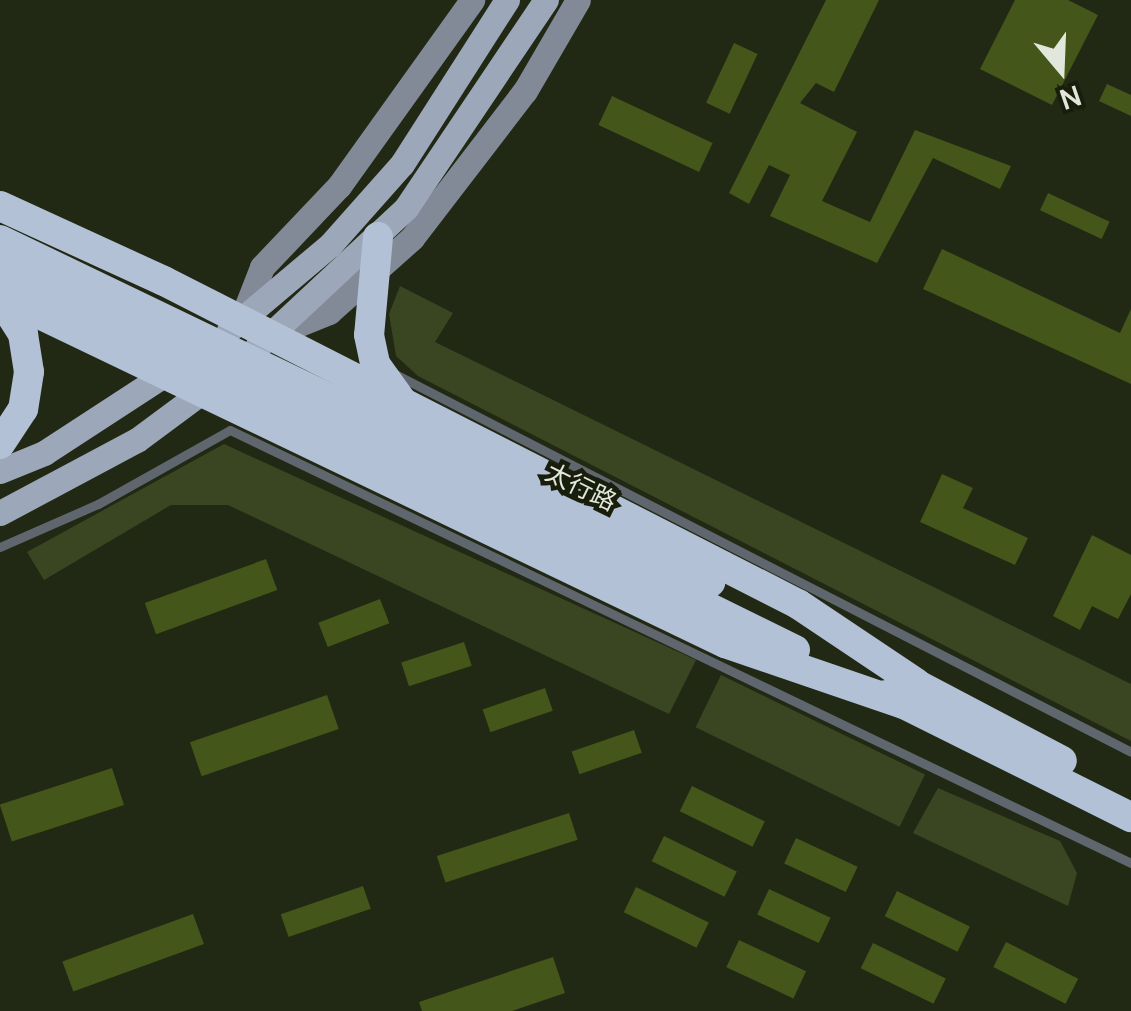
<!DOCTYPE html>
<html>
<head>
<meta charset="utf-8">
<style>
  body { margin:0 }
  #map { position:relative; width:1131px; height:1011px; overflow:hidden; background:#212814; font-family:Manrope,"Noto Sans SC",sans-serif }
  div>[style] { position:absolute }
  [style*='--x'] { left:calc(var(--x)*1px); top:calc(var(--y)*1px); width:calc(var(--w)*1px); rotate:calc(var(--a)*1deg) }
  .green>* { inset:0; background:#3a4622; transform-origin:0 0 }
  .building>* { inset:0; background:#445619; transform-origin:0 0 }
  .lane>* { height:9px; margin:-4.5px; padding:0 4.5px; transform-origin:4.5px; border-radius:4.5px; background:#60666e }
  .secondary>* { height:25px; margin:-12.5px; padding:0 12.5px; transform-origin:12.5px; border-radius:12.5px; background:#828a98 }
  .primary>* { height:25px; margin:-12.5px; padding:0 12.5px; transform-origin:12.5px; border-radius:12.5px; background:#9ca7b9 }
  .highway>* { height:30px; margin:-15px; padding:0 15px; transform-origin:15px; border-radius:15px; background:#b3c1d7 }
  .highway-bridge>* { height:30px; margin:-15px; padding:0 15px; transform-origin:15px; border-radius:15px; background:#b3c1d7 }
  span { translate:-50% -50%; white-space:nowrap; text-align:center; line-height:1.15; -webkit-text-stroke:9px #181e0b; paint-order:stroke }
  .street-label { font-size:25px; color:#e2e7db }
  .north { position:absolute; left:1011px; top:20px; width:100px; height:100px; -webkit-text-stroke:8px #181e0b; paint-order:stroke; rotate:161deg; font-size:28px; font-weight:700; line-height:40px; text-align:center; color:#e2e7db }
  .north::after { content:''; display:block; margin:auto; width:35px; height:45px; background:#e2e7db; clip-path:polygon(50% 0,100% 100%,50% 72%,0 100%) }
</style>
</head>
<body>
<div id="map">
  <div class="green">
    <i style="clip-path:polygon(400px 286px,453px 313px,435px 342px,1131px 684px,1131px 741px,418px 376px,396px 356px,389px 314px)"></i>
    <i style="clip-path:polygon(224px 444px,696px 660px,669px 714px,228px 505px,171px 505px,44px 580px,27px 552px)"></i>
    <i style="left:721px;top:675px;width:227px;height:58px;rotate:26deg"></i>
    <i style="clip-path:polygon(938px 788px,1060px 841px,1077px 873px,1068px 906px,913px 833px)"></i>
  </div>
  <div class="building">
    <i style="clip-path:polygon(826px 0,879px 0,834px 92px,816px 83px,800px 103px,857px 132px,822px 201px,870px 222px,915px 130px,1011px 166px,1000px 189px,933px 158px,877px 263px,770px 216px,790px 175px,769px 165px,749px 204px,729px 193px)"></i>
    <i style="clip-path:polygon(1015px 0,1068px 0,1098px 15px,1052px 105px,980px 69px)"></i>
    <i style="left:734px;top:43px;width:26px;height:66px;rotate:25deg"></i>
    <i style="clip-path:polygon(1107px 84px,1131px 95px,1131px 116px,1099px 101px)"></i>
    <i style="left:612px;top:96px;width:111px;height:32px;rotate:25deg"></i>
    <i style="left:1048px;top:193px;width:68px;height:19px;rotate:25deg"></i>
    <i style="clip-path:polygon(942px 249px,1120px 333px,1131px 309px,1131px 384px,923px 289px)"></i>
    <i style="clip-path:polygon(942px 474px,973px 488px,963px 508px,1028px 538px,1015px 565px,920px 522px)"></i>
    <i style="clip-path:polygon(1092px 535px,1131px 555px,1131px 594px,1118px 619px,1092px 606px,1080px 630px,1053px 616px)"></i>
    <i style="left:266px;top:559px;width:33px;height:129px;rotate:70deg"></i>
    <i style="left:380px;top:599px;width:26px;height:66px;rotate:69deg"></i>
    <i style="left:464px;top:642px;width:25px;height:66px;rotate:72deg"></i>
    <i style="left:545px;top:688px;width:24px;height:66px;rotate:71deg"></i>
    <i style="left:327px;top:695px;width:36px;height:145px;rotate:71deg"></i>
    <i style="left:634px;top:730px;width:24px;height:66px;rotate:71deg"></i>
    <i style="left:112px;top:768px;width:39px;height:118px;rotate:72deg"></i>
    <i style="left:692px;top:786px;width:81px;height:28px;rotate:26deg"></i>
    <i style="left:569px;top:813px;width:28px;height:139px;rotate:72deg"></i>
    <i style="left:664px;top:836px;width:81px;height:28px;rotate:26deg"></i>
    <i style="left:796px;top:838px;width:68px;height:28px;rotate:25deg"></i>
    <i style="left:363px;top:886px;width:24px;height:87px;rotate:71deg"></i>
    <i style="left:636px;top:887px;width:81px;height:28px;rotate:26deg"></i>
    <i style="left:769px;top:889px;width:68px;height:28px;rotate:25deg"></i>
    <i style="left:897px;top:891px;width:81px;height:28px;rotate:26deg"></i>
    <i style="left:193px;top:914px;width:32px;height:139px;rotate:70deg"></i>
    <i style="left:739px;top:940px;width:74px;height:30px;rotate:25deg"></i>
    <i style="left:1006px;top:942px;width:81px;height:28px;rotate:27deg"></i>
    <i style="left:873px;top:943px;width:81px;height:28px;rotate:26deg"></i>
    <i style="clip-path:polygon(553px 957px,565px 993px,512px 1011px,422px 1011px,419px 1002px)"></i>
  </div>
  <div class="lane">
    <i style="--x:395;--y:374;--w:827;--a:27.18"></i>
    <i style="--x:0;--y:547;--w:107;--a:-23.7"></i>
    <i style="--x:98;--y:504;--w:151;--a:-29.3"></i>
    <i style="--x:230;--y:430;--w:1000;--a:25.67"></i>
  </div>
  <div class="secondary">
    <i style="--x:241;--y:321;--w:58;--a:-68.7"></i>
    <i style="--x:262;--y:267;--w:112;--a:-46.5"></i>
    <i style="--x:339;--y:186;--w:229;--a:-54.4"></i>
    <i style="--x:270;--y:336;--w:64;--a:-22.1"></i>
    <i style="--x:329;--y:312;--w:111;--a:-41.7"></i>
    <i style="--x:412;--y:238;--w:185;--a:-52.5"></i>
    <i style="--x:525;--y:91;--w:105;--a:-59.8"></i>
  </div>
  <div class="primary">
    <i style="--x:229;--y:330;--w:132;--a:-40.1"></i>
    <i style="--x:330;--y:245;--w:108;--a:-48.4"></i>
    <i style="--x:402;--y:164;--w:195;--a:-57.4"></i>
    <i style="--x:257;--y:347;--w:204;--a:-43"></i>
    <i style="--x:406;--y:208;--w:251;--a:-56.1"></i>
    <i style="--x:0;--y:471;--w:48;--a:-22.2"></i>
    <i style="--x:44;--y:453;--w:158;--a:-33.1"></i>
    <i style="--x:0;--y:513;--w:155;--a:-28.1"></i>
    <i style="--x:137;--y:440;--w:97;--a:-36.6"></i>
  </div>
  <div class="highway">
    <i style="--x:0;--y:206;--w:180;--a:24.6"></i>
    <i style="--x:164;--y:281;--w:712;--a:27"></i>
    <i style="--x:798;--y:604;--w:142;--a:33.8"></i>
    <i style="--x:378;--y:237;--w:98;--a:95.2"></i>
    <i style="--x:369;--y:335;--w:30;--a:78"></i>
    <i style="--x:375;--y:364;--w:44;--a:54.2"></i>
    <i style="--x:0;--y:295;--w:804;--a:25.64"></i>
    <i style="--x:725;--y:643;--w:188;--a:18.9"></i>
    <i style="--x:0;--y:298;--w:43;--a:57.4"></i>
    <i style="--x:23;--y:334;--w:38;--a:81"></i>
    <i style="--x:29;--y:372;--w:37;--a:99"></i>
    <i style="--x:23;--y:409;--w:42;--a:123.3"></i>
    <i style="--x:543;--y:501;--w:186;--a:25.9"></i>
    <i style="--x:533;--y:521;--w:292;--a:26.2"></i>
    <i style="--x:899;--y:675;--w:184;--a:27.8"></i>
    <i style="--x:886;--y:695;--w:274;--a:26.5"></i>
  </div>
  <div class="highway-bridge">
    <i style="--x:0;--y:240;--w:602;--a:25.67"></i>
    <i style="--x:0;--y:269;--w:590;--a:25.3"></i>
  </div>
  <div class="street-label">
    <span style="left:581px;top:487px;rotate:26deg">太行路</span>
  </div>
  <div class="north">N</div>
</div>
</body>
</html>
